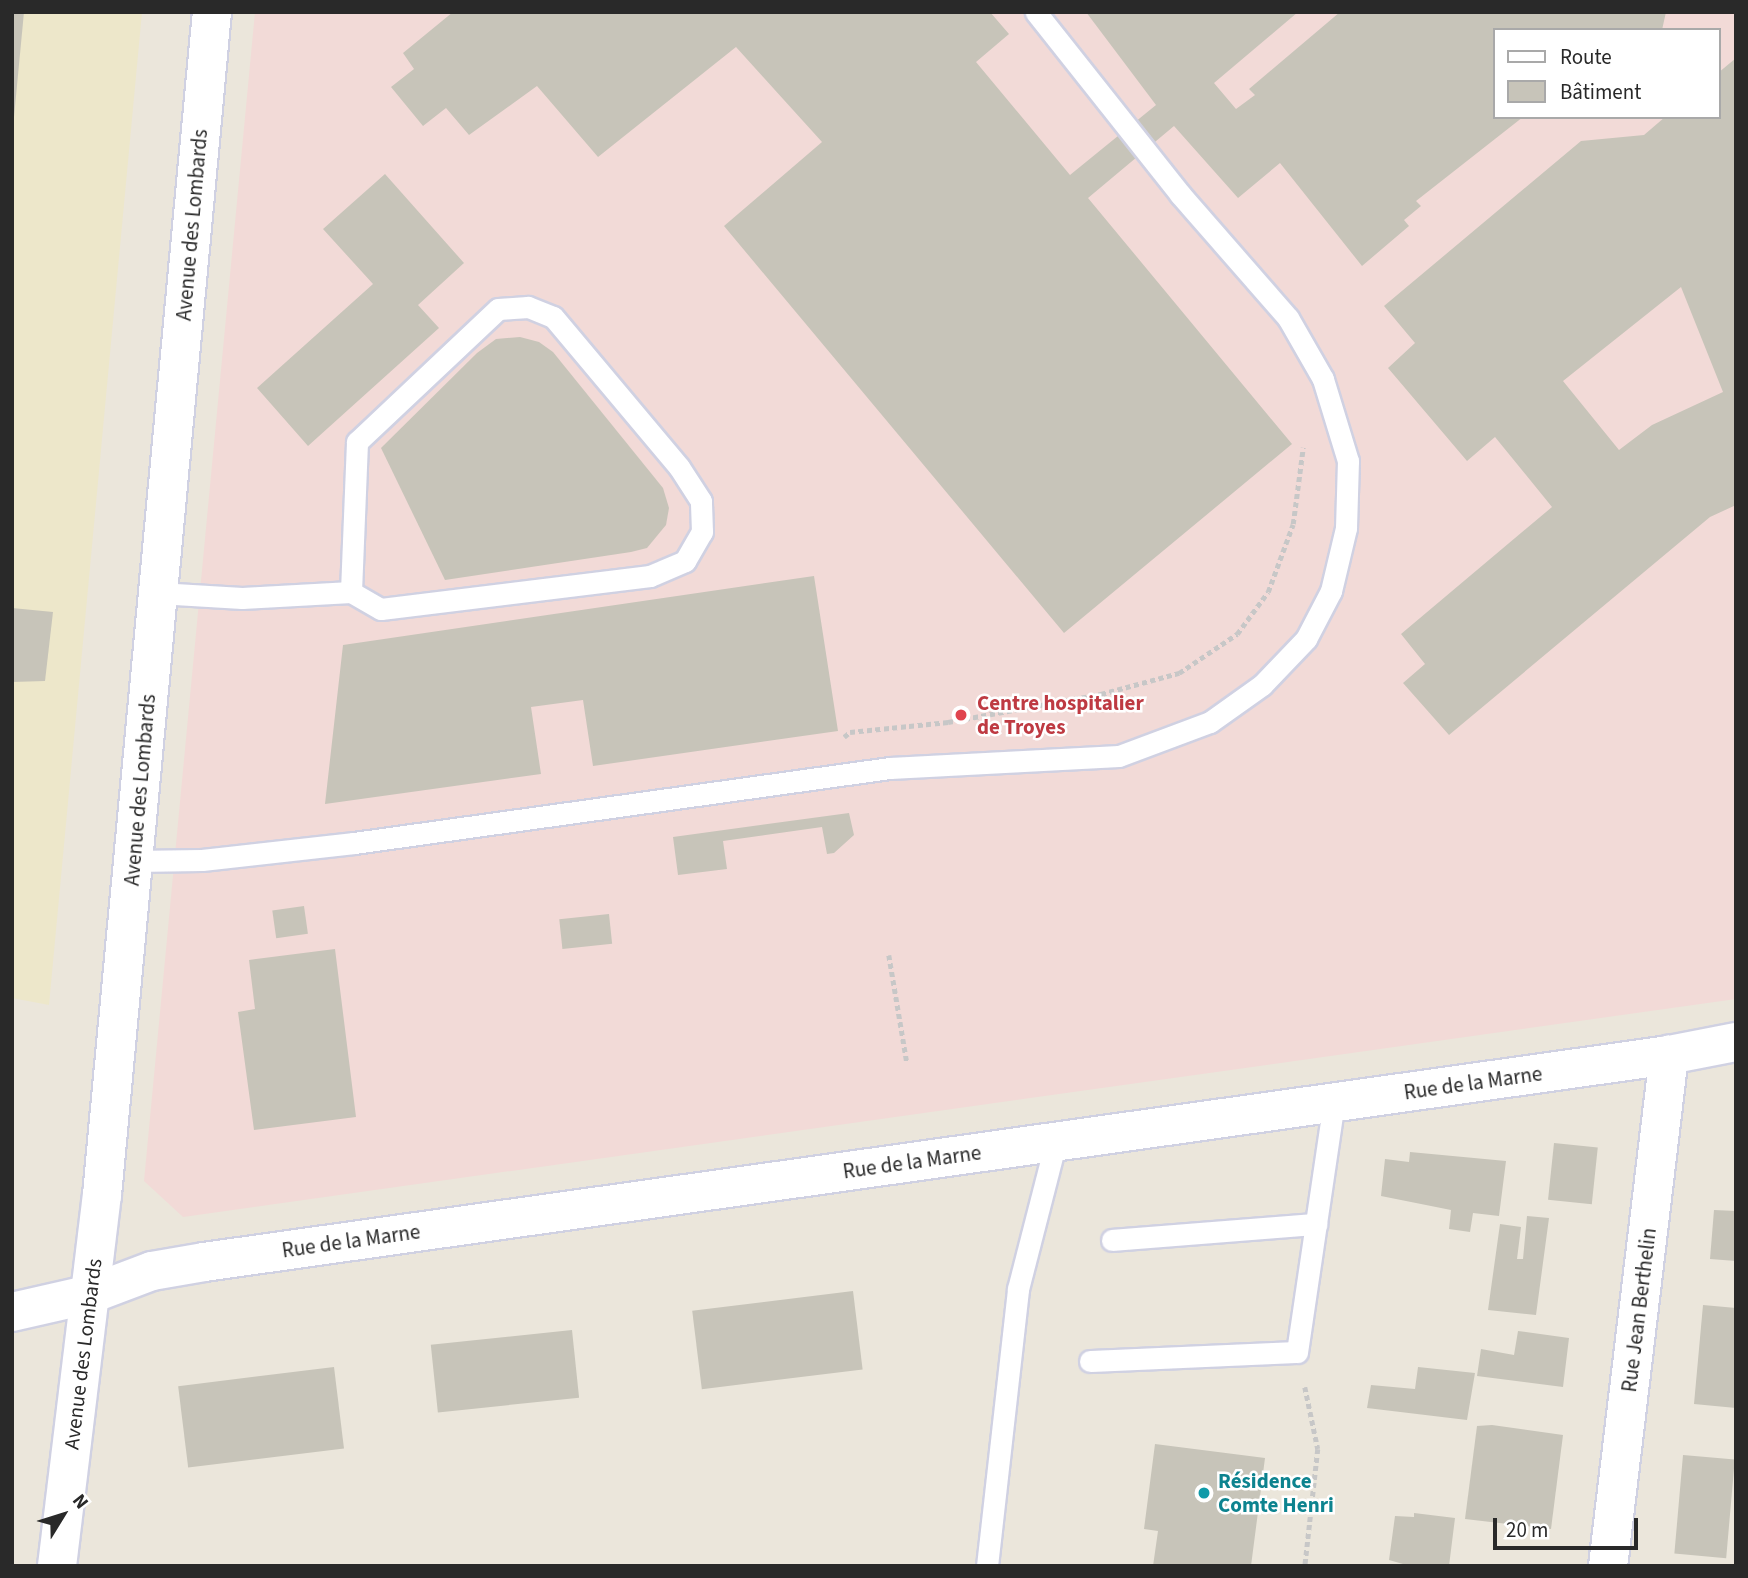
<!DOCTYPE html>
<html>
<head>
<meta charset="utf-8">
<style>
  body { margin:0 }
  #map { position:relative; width:1748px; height:1578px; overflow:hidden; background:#ebe6db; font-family:"Source Sans 3",sans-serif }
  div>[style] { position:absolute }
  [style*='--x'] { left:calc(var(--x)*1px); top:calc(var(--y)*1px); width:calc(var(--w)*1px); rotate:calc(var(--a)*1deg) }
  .education>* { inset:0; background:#ede7ca }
  .medical>* { inset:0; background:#f2dad7 }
  .building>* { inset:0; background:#c7c4b9; transform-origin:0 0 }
  .path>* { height:4.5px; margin-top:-2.25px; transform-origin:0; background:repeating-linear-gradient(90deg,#c7c7c7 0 5px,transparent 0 8.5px) }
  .roads { filter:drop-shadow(2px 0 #d0d1e2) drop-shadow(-2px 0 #d0d1e2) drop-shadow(0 2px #d0d1e2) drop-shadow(0 -2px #d0d1e2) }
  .lane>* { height:21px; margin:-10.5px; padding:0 10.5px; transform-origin:10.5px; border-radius:10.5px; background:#fff }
  .street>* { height:38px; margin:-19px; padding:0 19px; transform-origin:19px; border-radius:19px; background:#fff }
  .secondary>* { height:38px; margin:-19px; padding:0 19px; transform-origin:19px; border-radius:19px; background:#fff }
  .dots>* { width:19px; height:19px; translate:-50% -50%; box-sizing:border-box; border:4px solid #fff; border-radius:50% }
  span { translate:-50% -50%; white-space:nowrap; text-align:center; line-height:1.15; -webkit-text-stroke:5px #fff; paint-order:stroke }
  .street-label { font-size:21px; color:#292929 }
  .health-label { font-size:21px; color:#be3a42; font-weight:700 }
  .left { translate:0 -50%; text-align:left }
  .culture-label { font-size:21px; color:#0d838f; font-weight:700 }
  .frame { position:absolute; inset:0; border:14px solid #292929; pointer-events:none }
  .legend { position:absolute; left:1493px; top:28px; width:228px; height:91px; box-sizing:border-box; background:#fff; border:2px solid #a9a9a9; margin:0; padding:9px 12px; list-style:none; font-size:21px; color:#292929 }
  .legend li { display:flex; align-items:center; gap:14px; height:35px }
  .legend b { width:35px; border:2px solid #a9a9a9 }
  .north { position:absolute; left:28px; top:1480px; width:70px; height:70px; -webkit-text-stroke:5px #fff; paint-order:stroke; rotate:52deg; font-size:19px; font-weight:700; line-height:28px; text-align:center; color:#292929 }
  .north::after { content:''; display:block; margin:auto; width:24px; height:32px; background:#292929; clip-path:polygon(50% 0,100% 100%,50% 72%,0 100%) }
  .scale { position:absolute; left:1493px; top:1518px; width:145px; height:32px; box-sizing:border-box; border:4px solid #292929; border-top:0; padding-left:9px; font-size:21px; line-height:24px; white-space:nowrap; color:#292929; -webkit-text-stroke:5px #fff; paint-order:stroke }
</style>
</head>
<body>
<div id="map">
  <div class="education">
    <i style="clip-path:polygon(12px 12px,142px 12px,49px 1005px,12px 998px)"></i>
  </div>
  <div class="medical">
    <i style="clip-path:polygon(evenodd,255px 12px,1736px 12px,1736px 999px,183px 1217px,144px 1181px,255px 12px,1494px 30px,1718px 30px,1718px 117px,1494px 117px,1494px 30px)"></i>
  </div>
  <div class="building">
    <i style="clip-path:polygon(12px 12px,24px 12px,14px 117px,12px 117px)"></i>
    <i style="clip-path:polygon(453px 12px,990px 12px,1009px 34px,976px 62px,1070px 175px,1156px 105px,1086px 12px,1298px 12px,1214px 83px,1236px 109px,1255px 95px,1249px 89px,1340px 12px,1666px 12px,1662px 30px,1494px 30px,1494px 117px,1523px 117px,1416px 201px,1421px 206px,1404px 220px,1409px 226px,1362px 266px,1280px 163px,1238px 198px,1174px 126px,1088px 198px,1292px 444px,1064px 633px,724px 226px,822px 142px,736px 47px,598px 157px,537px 86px,469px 135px,446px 108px,423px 126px,391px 87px,414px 69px,403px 53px)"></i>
    <i style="clip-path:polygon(evenodd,1736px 58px,1736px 505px,1710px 517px,1449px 735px,1403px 683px,1425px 664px,1401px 634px,1552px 507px,1495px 437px,1467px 461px,1388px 368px,1415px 343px,1384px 306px,1581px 141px,1644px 135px,1665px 117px,1718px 117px,1718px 73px,1736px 58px,1681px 287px,1723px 392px,1652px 425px,1619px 450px,1563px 381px,1681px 287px)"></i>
    <i style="clip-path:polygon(385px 174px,464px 263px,418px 305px,439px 328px,308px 446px,257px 388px,373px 284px,323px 229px)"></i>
    <i style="clip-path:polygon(520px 337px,539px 342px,553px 352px,663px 488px,669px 508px,666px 525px,647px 548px,631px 552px,445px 580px,381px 448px,477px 353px,496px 339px)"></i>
    <i style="clip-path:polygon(814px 576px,838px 731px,593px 766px,583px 700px,531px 707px,541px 774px,325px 804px,343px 645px)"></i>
    <i style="clip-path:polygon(12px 608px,53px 612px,45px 681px,12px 682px)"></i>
    <i style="clip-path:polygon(849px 813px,854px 835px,834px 853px,827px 854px,822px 827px,723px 841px,727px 869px,678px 875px,673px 837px)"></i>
    <i style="left:304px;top:906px;width:28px;height:32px;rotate:82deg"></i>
    <i style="left:609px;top:914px;width:30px;height:50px;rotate:84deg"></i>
    <i style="clip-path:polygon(335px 949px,356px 1117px,254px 1130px,238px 1012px,255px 1009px,249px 960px)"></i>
    <i style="left:1554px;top:1143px;width:44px;height:57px;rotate:6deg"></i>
    <i style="clip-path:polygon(1410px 1152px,1506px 1161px,1499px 1216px,1473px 1213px,1470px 1232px,1449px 1229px,1451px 1210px,1381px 1196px,1385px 1159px,1409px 1162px)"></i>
    <i style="clip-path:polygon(1714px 1210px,1736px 1211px,1736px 1261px,1710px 1259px)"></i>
    <i style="clip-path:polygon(1527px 1216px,1549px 1218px,1536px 1315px,1488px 1310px,1500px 1224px,1521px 1227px,1517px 1259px,1523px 1259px)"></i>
    <i style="left:853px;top:1291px;width:79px;height:162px;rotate:83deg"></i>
    <i style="clip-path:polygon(1703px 1305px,1736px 1308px,1736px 1408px,1694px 1404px)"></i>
    <i style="left:572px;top:1330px;width:68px;height:142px;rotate:84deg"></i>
    <i style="clip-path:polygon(1518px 1331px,1569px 1338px,1563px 1387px,1477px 1376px,1481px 1349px,1514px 1355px)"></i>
    <i style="left:334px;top:1367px;width:82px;height:157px;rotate:83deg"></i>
    <i style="clip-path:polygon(1418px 1367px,1475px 1373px,1467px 1420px,1367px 1408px,1371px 1385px,1415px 1389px)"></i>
    <i style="clip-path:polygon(1492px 1425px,1563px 1435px,1551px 1529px,1465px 1519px,1477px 1426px)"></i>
    <i style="clip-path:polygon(1155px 1444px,1265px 1458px,1251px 1566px,1153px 1566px,1158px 1531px,1144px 1529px)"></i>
    <i style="left:1683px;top:1455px;width:52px;height:99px;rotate:5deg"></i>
    <i style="clip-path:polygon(1414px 1513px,1455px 1518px,1449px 1566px,1410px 1566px,1389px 1560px,1395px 1516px,1414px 1517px)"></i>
  </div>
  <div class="path">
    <i style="--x:844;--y:737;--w:8;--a:-40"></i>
    <i style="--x:850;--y:732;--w:99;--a:-5.8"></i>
    <i style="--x:948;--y:722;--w:156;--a:-10.4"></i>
    <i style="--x:1101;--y:694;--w:81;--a:-15.1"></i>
    <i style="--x:1179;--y:673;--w:70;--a:-33.9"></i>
    <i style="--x:1237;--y:634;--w:52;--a:-53.6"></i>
    <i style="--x:1268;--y:592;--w:72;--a:-69.8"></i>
    <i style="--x:1293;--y:524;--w:77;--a:-82.5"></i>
    <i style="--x:889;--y:955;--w:109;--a:80.5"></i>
    <i style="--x:1305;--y:1387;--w:63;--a:78.2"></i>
    <i style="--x:1318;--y:1449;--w:118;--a:96.3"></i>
  </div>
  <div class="roads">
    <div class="lane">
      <i style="--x:158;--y:593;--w:84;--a:3.4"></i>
      <i style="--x:242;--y:598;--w:109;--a:-3.2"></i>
      <i style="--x:351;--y:592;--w:34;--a:30"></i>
      <i style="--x:381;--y:609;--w:271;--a:-7"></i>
      <i style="--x:650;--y:576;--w:38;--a:-23"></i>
      <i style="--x:685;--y:561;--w:34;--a:-60"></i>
      <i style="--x:702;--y:532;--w:31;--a:-92"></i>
      <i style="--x:701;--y:501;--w:40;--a:-122.9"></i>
      <i style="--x:679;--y:467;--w:196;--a:-130"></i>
      <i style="--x:553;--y:317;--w:27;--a:-158"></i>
      <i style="--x:528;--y:307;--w:30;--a:176"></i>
      <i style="--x:498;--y:309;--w:194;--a:136.7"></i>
      <i style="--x:357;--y:442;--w:150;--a:92.3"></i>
      <i style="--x:133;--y:861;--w:69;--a:-0.8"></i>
      <i style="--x:202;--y:860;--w:153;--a:-6.4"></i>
      <i style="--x:354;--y:843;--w:541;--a:-7.97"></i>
      <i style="--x:890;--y:768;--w:229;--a:-3"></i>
      <i style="--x:1119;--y:756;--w:97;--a:-20.5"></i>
      <i style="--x:1210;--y:722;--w:64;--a:-35.4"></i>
      <i style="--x:1262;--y:685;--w:64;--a:-46.3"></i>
      <i style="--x:1306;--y:639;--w:54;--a:-62.5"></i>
      <i style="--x:1331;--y:591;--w:65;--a:-76.6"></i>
      <i style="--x:1346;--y:528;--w:67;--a:-88.3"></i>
      <i style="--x:1348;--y:461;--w:86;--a:-107"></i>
      <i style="--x:1323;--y:379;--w:70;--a:-119.8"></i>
      <i style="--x:1288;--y:318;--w:164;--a:-131.1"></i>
      <i style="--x:1180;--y:194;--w:232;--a:-128.4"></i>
      <i style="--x:1112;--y:1240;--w:205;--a:-4.5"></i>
      <i style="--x:1090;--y:1361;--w:207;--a:-2.5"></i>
      <i style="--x:1297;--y:1352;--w:253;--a:-81.6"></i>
      <i style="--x:987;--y:1566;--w:279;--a:-83.6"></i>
      <i style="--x:1018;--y:1289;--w:153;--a:-75.6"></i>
    </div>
    <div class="street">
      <i style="--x:12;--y:1312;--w:81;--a:-12.8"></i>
      <i style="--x:1608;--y:1566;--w:515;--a:-83.19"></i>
    </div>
    <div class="secondary">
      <i style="--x:91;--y:1294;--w:65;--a:-20.7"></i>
      <i style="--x:152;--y:1271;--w:53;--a:-9.8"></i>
      <i style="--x:204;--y:1262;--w:1480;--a:-8.04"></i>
      <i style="--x:1669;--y:1055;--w:68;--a:-11"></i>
      <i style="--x:57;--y:1566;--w:374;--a:-83.1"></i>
      <i style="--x:102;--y:1195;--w:1188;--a:-84.69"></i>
    </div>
  </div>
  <div class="dots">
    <i style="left:961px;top:715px;background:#e0444e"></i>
    <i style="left:1204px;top:1493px;background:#0f9aa8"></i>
  </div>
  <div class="street-label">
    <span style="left:192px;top:225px;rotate:-85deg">Avenue des Lombards</span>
    <span style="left:140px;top:790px;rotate:-85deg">Avenue des Lombards</span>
    <span style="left:1473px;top:1083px;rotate:-8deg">Rue de la Marne</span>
    <span style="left:912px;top:1162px;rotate:-8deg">Rue de la Marne</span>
    <span style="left:351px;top:1241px;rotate:-8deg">Rue de la Marne</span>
    <span style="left:1639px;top:1310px;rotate:-83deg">Rue Jean Berthelin</span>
    <span style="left:83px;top:1354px;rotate:-83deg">Avenue des Lombards</span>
  </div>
  <div class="health-label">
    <span class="left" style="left:977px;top:715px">Centre hospitalier<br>de Troyes</span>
  </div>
  <div class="culture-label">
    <span class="left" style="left:1218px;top:1493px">Résidence<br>Comte Henri</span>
  </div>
  <div class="frame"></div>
  <ul class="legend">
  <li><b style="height:9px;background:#fff"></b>Route</li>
  <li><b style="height:19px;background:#c7c4b9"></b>Bâtiment</li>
  </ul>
  <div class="north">N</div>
  <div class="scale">20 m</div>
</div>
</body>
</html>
